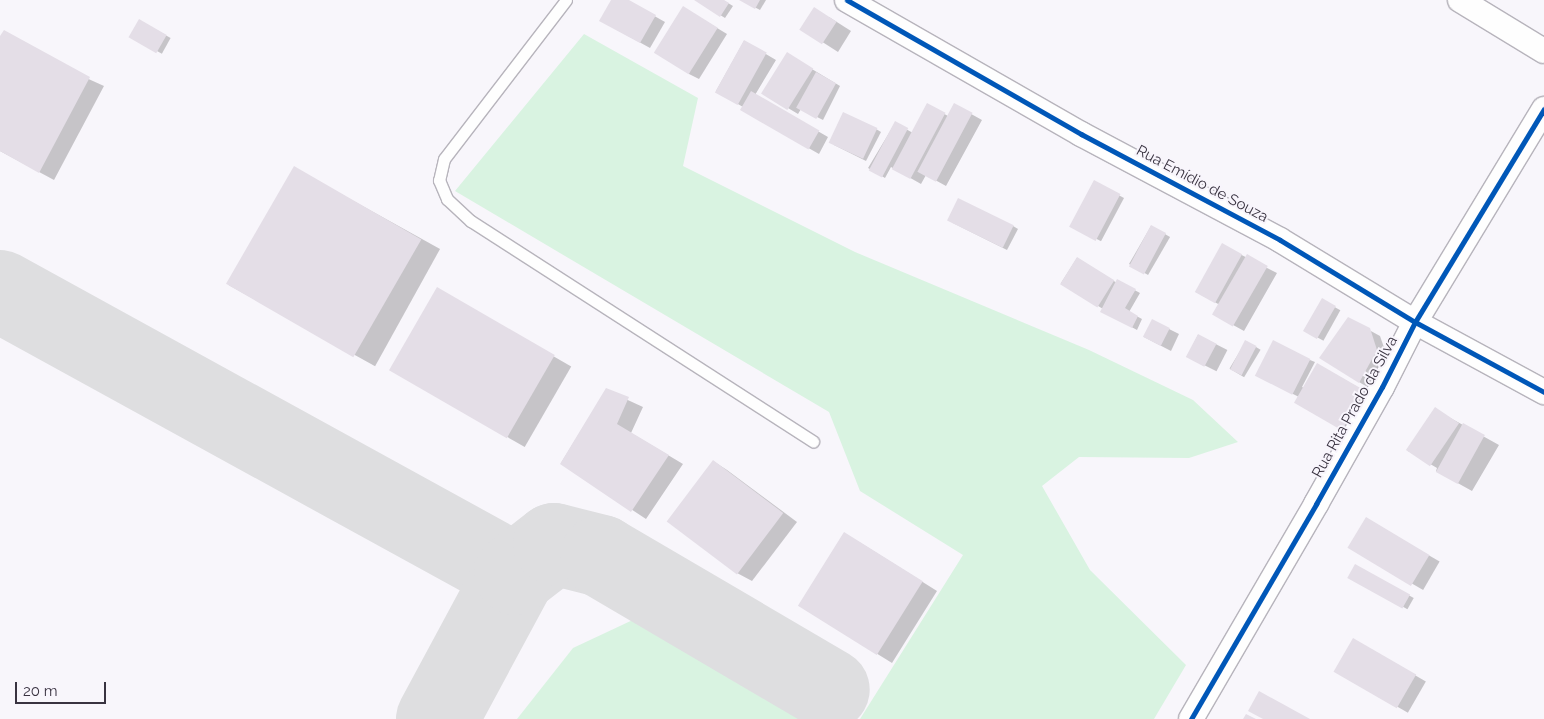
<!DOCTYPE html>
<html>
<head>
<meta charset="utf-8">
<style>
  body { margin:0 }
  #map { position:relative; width:1544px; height:719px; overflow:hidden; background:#f8f6fb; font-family:Raleway,sans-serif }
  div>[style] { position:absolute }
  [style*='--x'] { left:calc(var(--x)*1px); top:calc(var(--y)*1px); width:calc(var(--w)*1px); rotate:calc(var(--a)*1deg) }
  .green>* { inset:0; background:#d9f3e1 }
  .shadow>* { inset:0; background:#0003; transform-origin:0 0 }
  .taxiway>* { height:82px; margin:-41px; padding:0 41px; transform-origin:41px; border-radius:41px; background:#dedee0 }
  .building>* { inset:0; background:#e4dee7; transform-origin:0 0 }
  .roads { filter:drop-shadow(1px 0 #b7b4bc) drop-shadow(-1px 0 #b7b4bc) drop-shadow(0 1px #b7b4bc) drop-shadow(0 -1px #b7b4bc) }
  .lane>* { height:11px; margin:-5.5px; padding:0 5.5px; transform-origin:5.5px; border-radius:5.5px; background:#fefefe }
  .street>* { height:24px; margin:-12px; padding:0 12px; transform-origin:12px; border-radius:12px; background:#fefefe }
  .cycleway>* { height:5px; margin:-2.5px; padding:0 2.5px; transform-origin:2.5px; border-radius:2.5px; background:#0057b8 }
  span { translate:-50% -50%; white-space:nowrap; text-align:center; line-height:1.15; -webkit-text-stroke:4px #f8f5fc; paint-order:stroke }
  .street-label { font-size:15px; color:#393340 }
  .scale { position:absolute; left:15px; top:682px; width:91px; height:22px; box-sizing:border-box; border:2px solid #393340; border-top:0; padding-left:6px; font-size:15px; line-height:18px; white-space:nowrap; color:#393340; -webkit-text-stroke:4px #f8f5fc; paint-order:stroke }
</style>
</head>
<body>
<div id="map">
  <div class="green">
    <i style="clip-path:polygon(584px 34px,698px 98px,683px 166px,855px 252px,1089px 350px,1193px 400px,1238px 442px,1189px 458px,1079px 457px,1042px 486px,1090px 570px,1186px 665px,1154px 719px,860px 719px,963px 555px,860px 491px,829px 412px,455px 191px)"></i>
    <i style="clip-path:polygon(637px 618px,827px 719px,517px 719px,573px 648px)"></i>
  </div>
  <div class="shadow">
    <i style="clip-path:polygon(613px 0,626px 0,665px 22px,650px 48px,601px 21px)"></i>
    <i style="clip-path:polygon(696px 0,723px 0,733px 6px,725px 18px)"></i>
    <i style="clip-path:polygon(741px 0,766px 0,760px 10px)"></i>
    <i style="clip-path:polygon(694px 14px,727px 34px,699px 79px,689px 74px)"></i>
    <i style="clip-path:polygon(829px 17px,851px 31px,838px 52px,802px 29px)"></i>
    <i style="left:140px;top:21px;width:35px;height:18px;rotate:29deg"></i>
    <i style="clip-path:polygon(0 39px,104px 86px,54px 180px,0 151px)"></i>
    <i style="clip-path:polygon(744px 41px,776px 60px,755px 95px,828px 137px,819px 154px,742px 110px,743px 107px,716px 91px)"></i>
    <i style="clip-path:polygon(787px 54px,840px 86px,823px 120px,801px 109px,798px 114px,763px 93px)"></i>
    <i style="clip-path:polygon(928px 105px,948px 116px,955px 105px,982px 120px,946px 186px,926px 175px,921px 184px,891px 167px,885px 178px,868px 168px,895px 123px,913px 133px)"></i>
    <i style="clip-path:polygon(876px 129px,881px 132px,866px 161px,834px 145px)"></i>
    <i style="left:294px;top:168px;width:167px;height:134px;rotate:29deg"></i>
    <i style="left:1094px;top:182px;width:34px;height:49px;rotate:28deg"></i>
    <i style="clip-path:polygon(953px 223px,1013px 226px,1018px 229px,1007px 250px)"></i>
    <i style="left:1151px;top:226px;width:22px;height:44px;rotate:30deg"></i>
    <i style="clip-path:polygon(1222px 245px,1277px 273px,1244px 331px,1224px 320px,1220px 305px,1196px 292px)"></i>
    <i style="clip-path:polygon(1077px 258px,1117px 283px,1118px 281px,1140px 293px,1129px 312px,1142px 319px,1137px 330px,1102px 311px,1103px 309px,1061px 283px)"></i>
    <i style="left:437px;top:289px;width:155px;height:93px;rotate:30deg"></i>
    <i style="left:1322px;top:300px;width:21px;height:35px;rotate:29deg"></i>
    <i style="clip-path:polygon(1169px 329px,1179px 334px,1171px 351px,1144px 337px)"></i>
    <i style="clip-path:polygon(1369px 330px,1380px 336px,1387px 356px,1369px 388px,1359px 382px)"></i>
    <i style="left:1198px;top:335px;width:33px;height:24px;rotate:27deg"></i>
    <i style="left:1246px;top:341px;width:17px;height:32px;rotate:31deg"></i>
    <i style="clip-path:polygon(1310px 360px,1315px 362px,1302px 387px,1304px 388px,1318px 365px,1370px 394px,1347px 432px,1296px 403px,1299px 397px,1261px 378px)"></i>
    <i style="clip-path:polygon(606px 390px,643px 407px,631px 433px,683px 464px,646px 519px,561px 463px)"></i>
    <i style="clip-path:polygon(1445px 415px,1499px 445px,1472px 491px,1436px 471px,1437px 468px,1408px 451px)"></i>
    <i style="clip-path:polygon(713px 461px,727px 470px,797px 522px,752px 581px,737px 573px)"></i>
    <i style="left:1366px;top:519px;width:85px;height:33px;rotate:30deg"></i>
    <i style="clip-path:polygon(859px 542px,937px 591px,892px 663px,800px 606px)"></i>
    <i style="left:1356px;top:566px;width:66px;height:13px;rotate:29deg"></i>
    <i style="left:1354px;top:640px;width:83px;height:36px;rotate:30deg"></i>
  </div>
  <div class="taxiway">
    <i style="--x:0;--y:291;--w:588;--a:28.79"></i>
    <i style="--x:437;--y:719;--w:165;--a:-61.7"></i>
    <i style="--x:515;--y:574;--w:49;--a:-37.6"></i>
    <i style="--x:554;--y:544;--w:49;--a:14.3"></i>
    <i style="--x:601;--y:556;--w:264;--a:30.4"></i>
  </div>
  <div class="building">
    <i style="clip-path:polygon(611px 0,629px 0,656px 15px,640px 43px,599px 21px)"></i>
    <i style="clip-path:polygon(694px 0,724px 0,729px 3px,720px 17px)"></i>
    <i style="clip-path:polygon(739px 0,760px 0,755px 9px)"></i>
    <i style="left:683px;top:6px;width:41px;height:55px;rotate:32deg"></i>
    <i style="left:814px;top:7px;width:27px;height:27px;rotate:33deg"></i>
    <i style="left:139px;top:19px;width:32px;height:21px;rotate:30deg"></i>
    <i style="clip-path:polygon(4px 30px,90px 77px,39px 173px,0 151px,0 36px)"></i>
    <i style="left:744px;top:40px;width:26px;height:60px;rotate:29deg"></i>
    <i style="left:787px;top:52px;width:31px;height:49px;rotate:32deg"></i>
    <i style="left:816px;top:72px;width:23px;height:41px;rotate:29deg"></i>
    <i style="left:751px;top:91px;width:79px;height:22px;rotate:30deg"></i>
    <i style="left:927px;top:103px;width:21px;height:75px;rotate:28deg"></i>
    <i style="left:954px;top:103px;width:21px;height:78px;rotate:28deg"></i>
    <i style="left:843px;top:112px;width:38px;height:34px;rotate:25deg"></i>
    <i style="left:895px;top:121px;width:15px;height:56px;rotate:28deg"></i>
    <i style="left:294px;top:166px;width:147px;height:136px;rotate:30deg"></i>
    <i style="left:1094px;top:180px;width:30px;height:53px;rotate:28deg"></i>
    <i style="left:958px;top:198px;width:62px;height:25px;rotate:26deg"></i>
    <i style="left:1151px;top:225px;width:17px;height:47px;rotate:28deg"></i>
    <i style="left:1222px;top:243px;width:23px;height:56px;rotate:29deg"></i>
    <i style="left:1247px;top:254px;width:24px;height:70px;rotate:30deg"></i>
    <i style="left:1077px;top:257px;width:44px;height:32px;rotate:32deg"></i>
    <i style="clip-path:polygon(1117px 279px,1136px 289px,1125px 308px,1138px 316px,1132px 328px,1100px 312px)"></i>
    <i style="left:437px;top:287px;width:136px;height:96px;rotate:30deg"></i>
    <i style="left:1322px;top:298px;width:16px;height:38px;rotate:30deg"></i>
    <i style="clip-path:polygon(1348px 317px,1370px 328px,1377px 350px,1359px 383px,1319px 358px)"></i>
    <i style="left:1152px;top:319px;width:20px;height:20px;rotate:27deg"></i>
    <i style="left:1198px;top:334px;width:21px;height:26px;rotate:28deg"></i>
    <i style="left:1245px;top:340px;width:13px;height:33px;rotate:27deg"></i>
    <i style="left:1273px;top:340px;width:42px;height:40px;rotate:27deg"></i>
    <i style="left:1317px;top:363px;width:56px;height:46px;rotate:30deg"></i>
    <i style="clip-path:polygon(606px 388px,629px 397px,617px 424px,669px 455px,631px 512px,560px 464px)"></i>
    <i style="left:1435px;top:407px;width:29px;height:52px;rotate:34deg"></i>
    <i style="left:1463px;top:423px;width:25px;height:56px;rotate:29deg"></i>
    <i style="left:713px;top:460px;width:88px;height:77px;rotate:37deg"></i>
    <i style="left:1366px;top:517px;width:74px;height:36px;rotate:31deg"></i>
    <i style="left:844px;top:532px;width:93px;height:87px;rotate:32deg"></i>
    <i style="left:1355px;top:564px;width:63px;height:16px;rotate:29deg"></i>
    <i style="left:1353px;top:638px;width:73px;height:39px;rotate:30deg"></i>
    <i style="clip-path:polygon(1259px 691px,1310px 719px,1263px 719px,1248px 711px)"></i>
    <i style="clip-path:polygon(1246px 714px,1256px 719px,1243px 719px)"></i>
  </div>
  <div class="roads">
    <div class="lane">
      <i style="--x:566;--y:0;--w:200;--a:127.5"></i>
      <i style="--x:444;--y:159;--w:22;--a:103"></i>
      <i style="--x:439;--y:180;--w:21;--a:67"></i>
      <i style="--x:447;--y:199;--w:33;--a:43"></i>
      <i style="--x:471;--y:221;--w:407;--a:32.8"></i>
    </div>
    <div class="street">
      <i style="--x:847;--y:0;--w:270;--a:29.8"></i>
      <i style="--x:1081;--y:134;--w:225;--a:28"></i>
      <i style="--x:1280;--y:240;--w:158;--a:31.3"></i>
      <i style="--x:1415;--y:322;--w:147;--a:28.5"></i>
      <i style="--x:1460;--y:0;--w:98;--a:31.3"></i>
      <i style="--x:1191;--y:719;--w:249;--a:-59.8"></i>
      <i style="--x:1316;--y:504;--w:134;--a:-60.6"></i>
      <i style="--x:1382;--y:387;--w:73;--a:-63.1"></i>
      <i style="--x:1415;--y:322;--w:249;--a:-58.8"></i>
    </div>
  </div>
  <div class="cycleway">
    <i style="--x:847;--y:0;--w:270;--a:29.8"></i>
    <i style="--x:1081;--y:134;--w:225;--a:28"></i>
    <i style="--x:1280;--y:240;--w:158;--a:31.3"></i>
    <i style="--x:1415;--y:322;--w:147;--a:28.5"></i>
    <i style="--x:1191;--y:719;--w:249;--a:-59.8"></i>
    <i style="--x:1316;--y:504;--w:134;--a:-60.6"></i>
    <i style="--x:1382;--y:387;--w:73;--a:-63.1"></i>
    <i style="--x:1415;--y:322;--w:249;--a:-58.8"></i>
  </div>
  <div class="street-label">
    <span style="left:1202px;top:184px;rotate:28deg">Rua Emídio de Souza</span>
    <span style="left:1355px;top:407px;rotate:-61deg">Rua Rita Prado da Silva</span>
  </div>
  <div class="scale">20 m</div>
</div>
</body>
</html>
